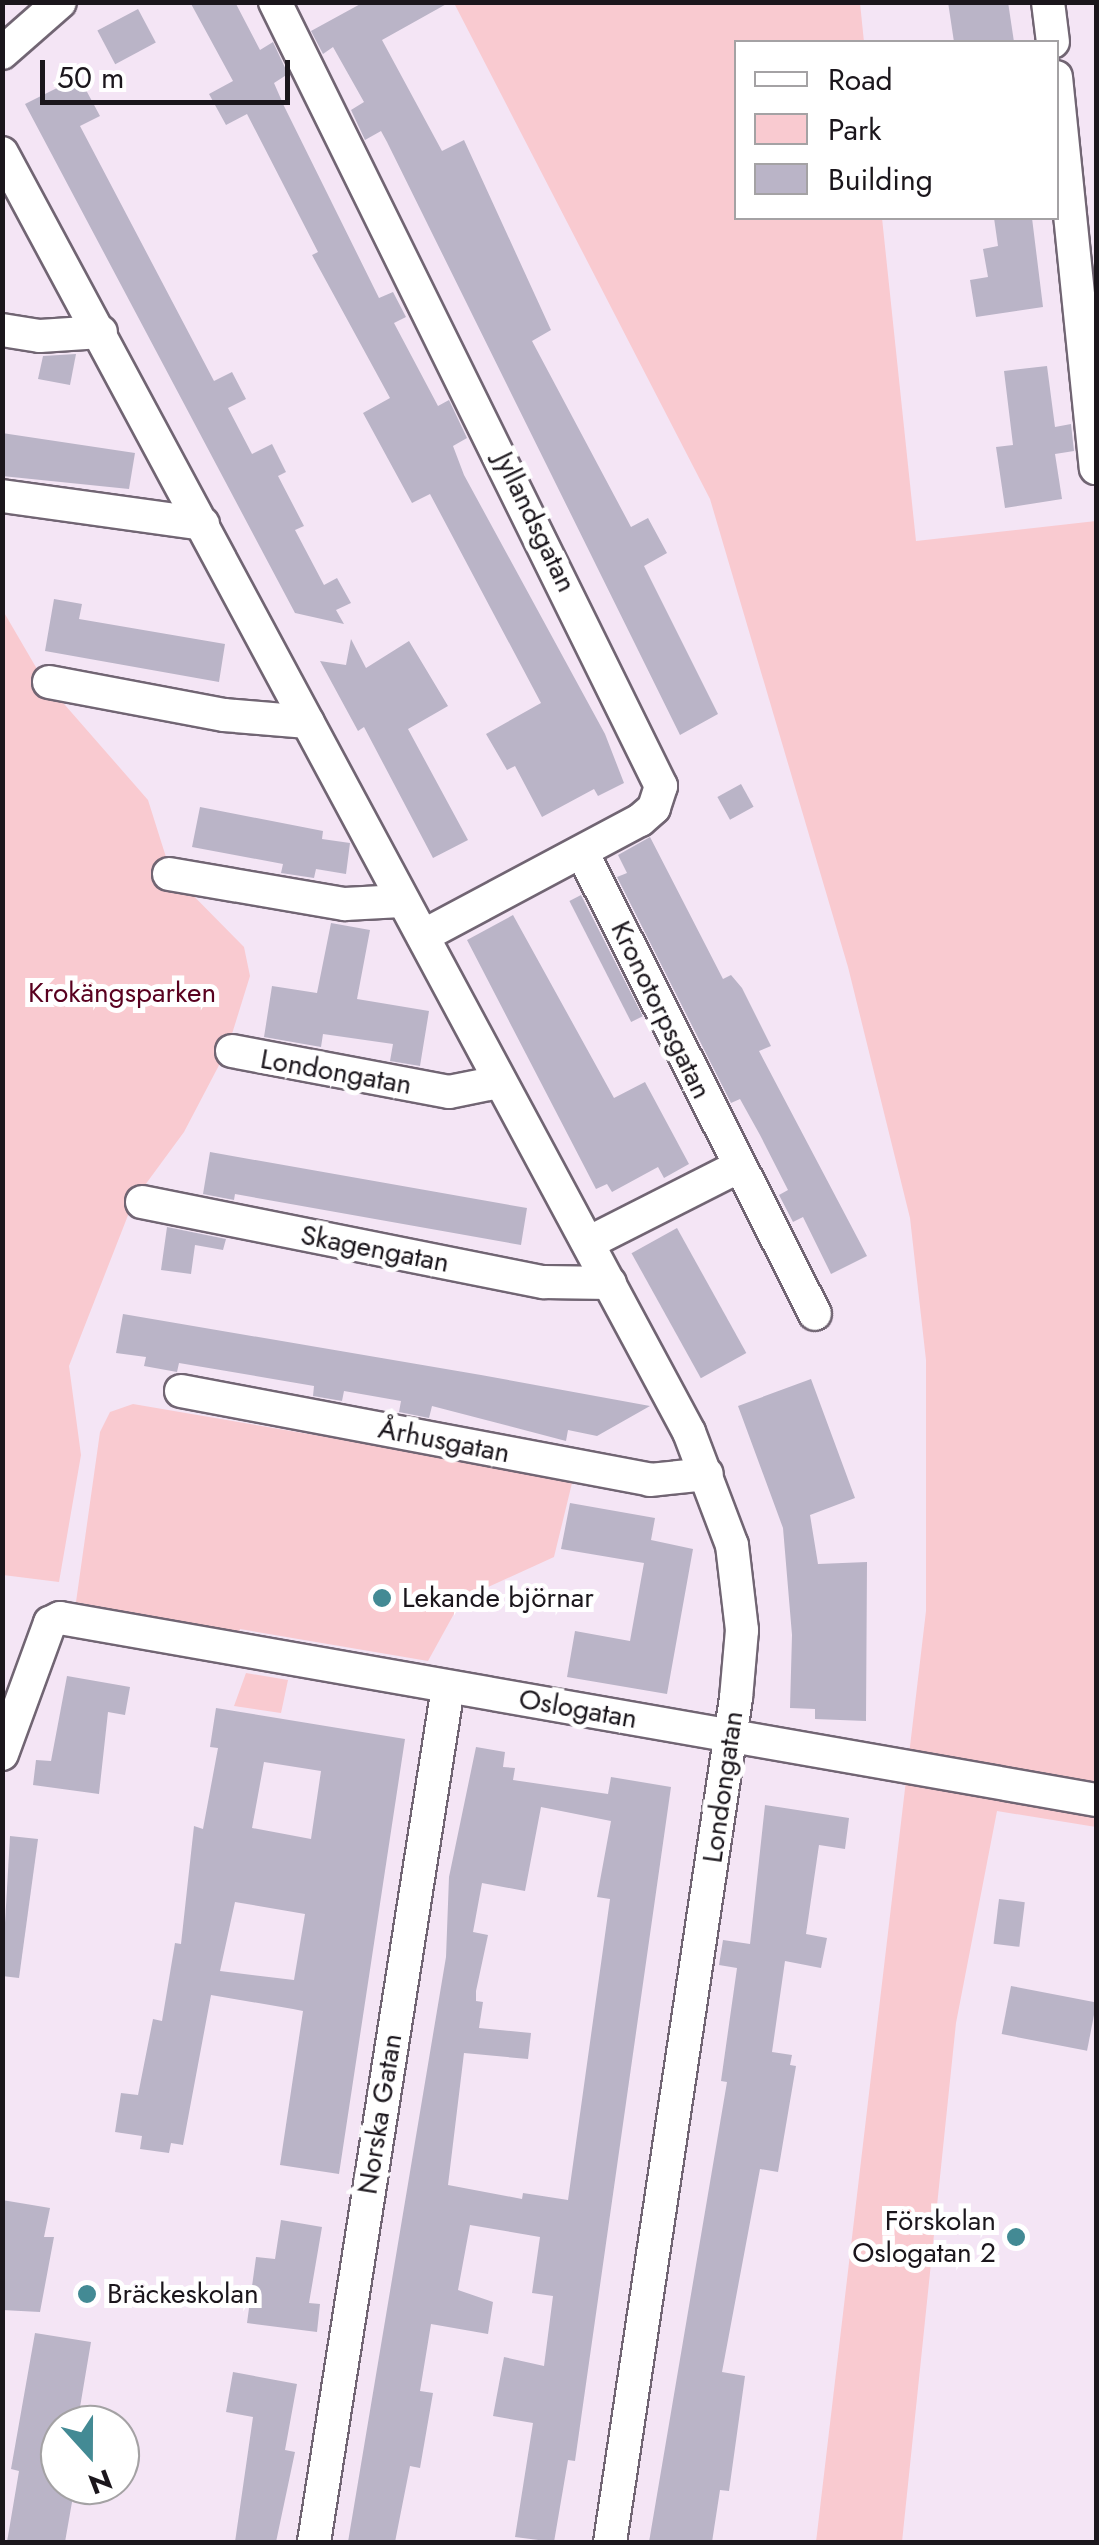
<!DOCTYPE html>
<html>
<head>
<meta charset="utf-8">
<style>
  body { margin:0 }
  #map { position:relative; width:1099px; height:2545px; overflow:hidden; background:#f4e5f5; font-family:Jost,sans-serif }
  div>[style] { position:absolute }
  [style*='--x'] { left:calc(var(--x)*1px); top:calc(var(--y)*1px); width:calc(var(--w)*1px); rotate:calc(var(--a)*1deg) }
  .green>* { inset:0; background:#f9cad0 }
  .building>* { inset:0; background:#bab4c7; transform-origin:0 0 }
  .roads { filter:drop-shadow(2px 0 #716573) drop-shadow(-2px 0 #716573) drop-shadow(0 2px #716573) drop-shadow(0 -2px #716573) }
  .minor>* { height:32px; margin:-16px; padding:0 16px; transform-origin:16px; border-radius:16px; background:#fff }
  .dots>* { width:28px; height:28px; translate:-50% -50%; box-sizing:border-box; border:5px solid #fff; border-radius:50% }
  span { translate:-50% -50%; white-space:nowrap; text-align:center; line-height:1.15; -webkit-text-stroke:10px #fff; paint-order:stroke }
  .street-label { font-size:28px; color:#1b161c }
  .park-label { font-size:28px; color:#59001f }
  .poi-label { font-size:28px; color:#1b161c }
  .left { translate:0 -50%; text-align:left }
  .right { translate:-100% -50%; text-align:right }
  .frame { position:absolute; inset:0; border:5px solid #1b161c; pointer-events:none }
  .legend { position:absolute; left:734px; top:40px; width:325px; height:180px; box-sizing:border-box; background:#fff; border:2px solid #a4a2a4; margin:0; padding:12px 18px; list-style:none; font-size:30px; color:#1b161c }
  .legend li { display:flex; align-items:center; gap:20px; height:50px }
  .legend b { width:50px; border:2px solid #a4a2a4 }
  .north { position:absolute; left:40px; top:2405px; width:100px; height:100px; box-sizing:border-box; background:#fff; border:2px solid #a4a2a4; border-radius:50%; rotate:159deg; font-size:28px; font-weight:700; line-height:40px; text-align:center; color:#1b161c }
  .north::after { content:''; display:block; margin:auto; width:35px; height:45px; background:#438a94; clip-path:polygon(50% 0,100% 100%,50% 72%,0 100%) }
  .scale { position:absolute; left:40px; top:60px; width:250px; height:45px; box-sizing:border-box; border:5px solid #1b161c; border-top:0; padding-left:12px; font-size:30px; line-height:35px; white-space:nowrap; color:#1b161c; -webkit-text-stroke:8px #fff; paint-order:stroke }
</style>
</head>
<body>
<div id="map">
  <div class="green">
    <i style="clip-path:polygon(454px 3px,860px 3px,864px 42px,736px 42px,736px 218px,882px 218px,916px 541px,1096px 521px,1096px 1827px,997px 1811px,956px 2023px,902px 2542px,816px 2542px,926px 1611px,926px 1360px,910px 1218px,848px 967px,710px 499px)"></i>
    <i style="clip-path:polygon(2px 609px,44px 681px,148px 800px,171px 873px,244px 947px,250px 976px,227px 1050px,184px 1132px,134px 1200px,69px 1366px,81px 1455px,59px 1582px,3px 1575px)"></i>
    <i style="clip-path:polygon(133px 1404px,573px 1479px,554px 1557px,486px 1588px,455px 1612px,428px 1661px,240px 1629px,238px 1637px,76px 1602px,100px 1432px,110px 1412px)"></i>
    <i style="clip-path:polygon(246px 1673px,288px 1680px,281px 1713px,234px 1706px)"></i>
  </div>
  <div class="building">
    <i style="clip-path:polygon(190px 2px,235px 2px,260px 50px,273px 42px,288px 74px,274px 83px,284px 106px,379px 298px,393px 292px,406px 317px,394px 323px,438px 406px,449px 400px,467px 438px,453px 446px,464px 475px,605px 734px,624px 783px,598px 796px,594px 789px,542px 817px,515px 766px,507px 770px,486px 734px,541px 703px,430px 494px,412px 503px,363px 413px,390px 398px,312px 255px,318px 252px,247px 114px,226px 125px,209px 94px,233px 81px)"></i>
    <i style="clip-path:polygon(364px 2px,450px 2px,382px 40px,442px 151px,464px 140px,551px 330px,532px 341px,631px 527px,648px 518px,667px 553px,644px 566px,718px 714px,680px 735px,387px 142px,381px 131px,365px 140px,351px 110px,364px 102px,333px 47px,323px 54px,311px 31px)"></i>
    <i style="clip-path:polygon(948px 2px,1008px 2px,1014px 42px,954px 42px)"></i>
    <i style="left:138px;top:9px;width:38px;height:46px;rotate:62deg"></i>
    <i style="clip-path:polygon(79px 77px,100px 116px,80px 126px,214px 381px,232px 372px,246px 399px,228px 408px,252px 454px,272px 444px,286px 472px,278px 476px,304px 526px,295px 530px,324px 585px,337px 578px,351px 603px,336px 610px,344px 624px,295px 613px,25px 104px)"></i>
    <i style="clip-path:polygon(994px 218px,1032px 218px,1043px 307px,976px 317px,970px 280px,988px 277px,983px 249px,998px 246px)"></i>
    <i style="clip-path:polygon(76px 354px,70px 385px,38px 379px,43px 356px)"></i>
    <i style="clip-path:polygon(1047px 366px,1055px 427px,1071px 424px,1074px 451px,1055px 454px,1062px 499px,1005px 508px,996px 447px,1013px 445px,1004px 371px)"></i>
    <i style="clip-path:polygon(2px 433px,135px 453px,129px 489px,2px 476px)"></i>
    <i style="clip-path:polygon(54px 599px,82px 604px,79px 619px,225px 644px,219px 682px,45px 651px)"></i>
    <i style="clip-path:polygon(351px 639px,366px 668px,409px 641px,448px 706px,408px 729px,468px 840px,433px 858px,364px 727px,358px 731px,320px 661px,346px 665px)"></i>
    <i style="left:741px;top:784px;width:26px;height:27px;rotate:61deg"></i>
    <i style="clip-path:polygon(200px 807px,323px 831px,322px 839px,350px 843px,346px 874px,316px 869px,314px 878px,281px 873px,283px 864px,192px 847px)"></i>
    <i style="clip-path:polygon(650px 837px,723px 979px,731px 975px,742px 988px,771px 1046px,759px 1051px,867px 1256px,831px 1274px,803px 1217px,793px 1222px,779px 1195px,788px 1190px,760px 1135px,740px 1099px,731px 1103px,617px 877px,627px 873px,618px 855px)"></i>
    <i style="left:581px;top:895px;width:136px;height:13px;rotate:63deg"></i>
    <i style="clip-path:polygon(513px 915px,614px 1098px,645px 1082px,689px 1164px,664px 1178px,658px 1167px,612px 1192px,607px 1184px,596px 1189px,467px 940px)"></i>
    <i style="clip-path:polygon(331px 923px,370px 930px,357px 999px,429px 1011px,420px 1066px,390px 1061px,393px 1044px,323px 1034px,321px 1047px,264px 1037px,272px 986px,317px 993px)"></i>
    <i style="clip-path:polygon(210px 1152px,527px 1208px,521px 1245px,235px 1194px,234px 1200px,203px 1194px)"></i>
    <i style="clip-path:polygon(167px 1227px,226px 1239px,223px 1250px,195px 1245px,191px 1274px,161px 1270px)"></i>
    <i style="left:677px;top:1228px;width:143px;height:52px;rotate:61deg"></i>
    <i style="clip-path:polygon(123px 1314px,481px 1375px,650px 1406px,597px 1436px,568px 1430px,566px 1441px,432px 1406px,429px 1418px,399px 1412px,401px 1401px,344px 1391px,342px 1401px,313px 1396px,314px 1386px,179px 1363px,177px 1372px,144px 1366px,146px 1357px,116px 1353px)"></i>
    <i style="clip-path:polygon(811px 1379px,855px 1498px,810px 1515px,818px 1564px,867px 1562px,866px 1721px,815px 1719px,815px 1709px,790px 1708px,792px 1635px,783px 1528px,738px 1406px)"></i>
    <i style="clip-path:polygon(570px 1503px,655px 1518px,651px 1540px,693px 1549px,667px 1694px,567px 1677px,575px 1631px,630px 1641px,644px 1563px,561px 1549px)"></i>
    <i style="clip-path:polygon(67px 1676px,130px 1687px,125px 1715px,108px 1712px,99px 1794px,33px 1785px,36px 1760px,51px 1761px)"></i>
    <i style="clip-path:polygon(evenodd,216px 1708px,405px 1739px,339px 2174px,280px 2165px,303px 2011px,293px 2009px,211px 1995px,183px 2145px,171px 2143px,169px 2153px,140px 2149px,142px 2136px,115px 2132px,121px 2093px,138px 2095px,153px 2019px,162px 2021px,175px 1943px,181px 1944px,194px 1826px,203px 1829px,218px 1748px,210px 1747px,216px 1708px,264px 1762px,321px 1771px,311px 1839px,252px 1828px,264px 1762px,216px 1708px,235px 1902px,305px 1914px,294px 1980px,220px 1971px,235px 1902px)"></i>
    <i style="clip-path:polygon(evenodd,476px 1747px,505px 1752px,503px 1767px,515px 1768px,513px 1780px,608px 1794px,611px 1777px,671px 1787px,575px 2461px,568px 2460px,554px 2542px,515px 2537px,533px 2423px,493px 2416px,504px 2357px,544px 2366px,553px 2296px,532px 2293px,540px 2237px,470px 2225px,458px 2290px,493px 2302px,488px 2334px,431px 2324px,420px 2391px,433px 2393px,420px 2468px,410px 2466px,395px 2542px,348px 2542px,446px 1957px,449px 1877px,476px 1747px,541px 1807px,611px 1821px,597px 1897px,610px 1899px,568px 2200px,523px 2193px,522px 2199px,448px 2185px,464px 2053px,528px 2059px,531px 2033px,479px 2028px,483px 2002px,476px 2001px,476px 1991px,488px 1935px,473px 1932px,482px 1883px,525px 1891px,541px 1807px)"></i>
    <i style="clip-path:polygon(765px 1805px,849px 1818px,845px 1849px,819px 1845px,806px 1934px,827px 1938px,821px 1968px,785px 1961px,772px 2052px,792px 2055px,790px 2065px,796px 2066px,778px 2172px,760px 2169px,722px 2372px,745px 2376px,729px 2491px,720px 2490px,712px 2542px,649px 2542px,727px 2082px,721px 2081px,737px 1968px,719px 1965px,723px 1940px,750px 1944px)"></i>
    <i style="clip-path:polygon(10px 1836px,38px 1839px,19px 1978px,2px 1976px)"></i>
    <i style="left:999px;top:1899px;width:26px;height:45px;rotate:7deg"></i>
    <i style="left:1011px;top:1986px;width:87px;height:49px;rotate:11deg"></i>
    <i style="clip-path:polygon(2px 2200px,50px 2208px,44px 2237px,54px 2237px,40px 2312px,2px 2310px)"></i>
    <i style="clip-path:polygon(281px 2220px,322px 2227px,309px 2303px,320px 2304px,317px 2332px,247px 2323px,256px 2257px,275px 2259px)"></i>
    <i style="clip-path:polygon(35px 2333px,91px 2342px,77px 2425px,60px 2425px,60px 2485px,75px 2485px,65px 2542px,7px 2542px,19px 2471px,11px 2469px)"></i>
    <i style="clip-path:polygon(233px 2372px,297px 2384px,285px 2450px,295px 2452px,276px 2542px,235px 2542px,253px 2417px,226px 2412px)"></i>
  </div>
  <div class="roads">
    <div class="minor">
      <i style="--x:275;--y:2;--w:874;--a:63.79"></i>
      <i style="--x:661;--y:786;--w:23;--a:108"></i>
      <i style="--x:654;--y:808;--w:18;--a:139"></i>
      <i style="--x:640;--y:820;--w:246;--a:151.9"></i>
      <i style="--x:1048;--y:2;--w:40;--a:82.9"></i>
      <i style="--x:2;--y:53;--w:77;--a:-41.3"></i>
      <i style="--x:1056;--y:77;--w:393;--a:84.2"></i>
      <i style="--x:2;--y:153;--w:1452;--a:61.76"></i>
      <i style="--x:689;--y:1432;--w:121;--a:69.2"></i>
      <i style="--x:732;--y:1545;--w:86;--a:83.3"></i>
      <i style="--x:742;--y:1630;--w:68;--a:95"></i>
      <i style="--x:736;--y:1698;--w:853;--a:98.49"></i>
      <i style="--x:2;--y:330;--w:38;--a:9"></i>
      <i style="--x:40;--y:336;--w:61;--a:-3.8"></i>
      <i style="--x:2;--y:496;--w:203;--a:7.9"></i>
      <i style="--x:49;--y:682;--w:178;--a:10.7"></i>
      <i style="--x:224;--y:715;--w:84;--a:4.8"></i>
      <i style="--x:583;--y:854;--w:515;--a:63.24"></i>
      <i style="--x:169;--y:874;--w:179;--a:9.7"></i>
      <i style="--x:345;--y:904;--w:56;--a:-3.1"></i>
      <i style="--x:232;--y:1051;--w:221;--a:10.7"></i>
      <i style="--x:449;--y:1092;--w:51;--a:-11.3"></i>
      <i style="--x:142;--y:1202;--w:410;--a:11.3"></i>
      <i style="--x:544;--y:1282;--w:66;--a:0.9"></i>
      <i style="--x:588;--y:1243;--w:168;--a:-26.9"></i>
      <i style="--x:181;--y:1391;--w:477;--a:10.7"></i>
      <i style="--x:650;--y:1480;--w:57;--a:-6"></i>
      <i style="--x:2;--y:1754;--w:140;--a:-69.9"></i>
      <i style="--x:50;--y:1623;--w:11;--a:-27"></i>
      <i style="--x:60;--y:1618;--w:1052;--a:9.96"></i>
      <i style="--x:314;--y:2542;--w:865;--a:-81.09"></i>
    </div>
  </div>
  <div class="dots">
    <i style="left:382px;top:1598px;background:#438a94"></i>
    <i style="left:1016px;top:2237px;background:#438a94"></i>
    <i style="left:87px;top:2294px;background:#438a94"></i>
  </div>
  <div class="street-label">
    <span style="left:535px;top:522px;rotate:64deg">Jyllandsgatan</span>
    <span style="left:661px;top:1010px;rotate:64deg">Kronotorpsgatan</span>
    <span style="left:336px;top:1072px;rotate:10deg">Londongatan</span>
    <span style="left:375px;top:1249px;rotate:11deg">Skagengatan</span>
    <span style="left:444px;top:1441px;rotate:11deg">Århusgatan</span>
    <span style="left:578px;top:1709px;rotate:10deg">Oslogatan</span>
    <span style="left:723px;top:1787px;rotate:-82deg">Londongatan</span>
    <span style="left:380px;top:2114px;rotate:-81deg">Norska Gatan</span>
  </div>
  <div class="park-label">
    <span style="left:122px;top:993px">Krokängsparken</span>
  </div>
  <div class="poi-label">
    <span class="left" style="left:402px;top:1598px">Lekande björnar</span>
    <span class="right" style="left:996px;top:2237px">Förskolan<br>Oslogatan 2</span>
    <span class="left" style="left:107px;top:2294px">Bräckeskolan</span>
  </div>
  <div class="frame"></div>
  <ul class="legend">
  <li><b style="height:12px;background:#fff"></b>Road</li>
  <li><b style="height:28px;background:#f9cad0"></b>Park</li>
  <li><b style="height:28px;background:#bab4c7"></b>Building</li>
  </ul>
  <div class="north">N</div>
  <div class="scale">50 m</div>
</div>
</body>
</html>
